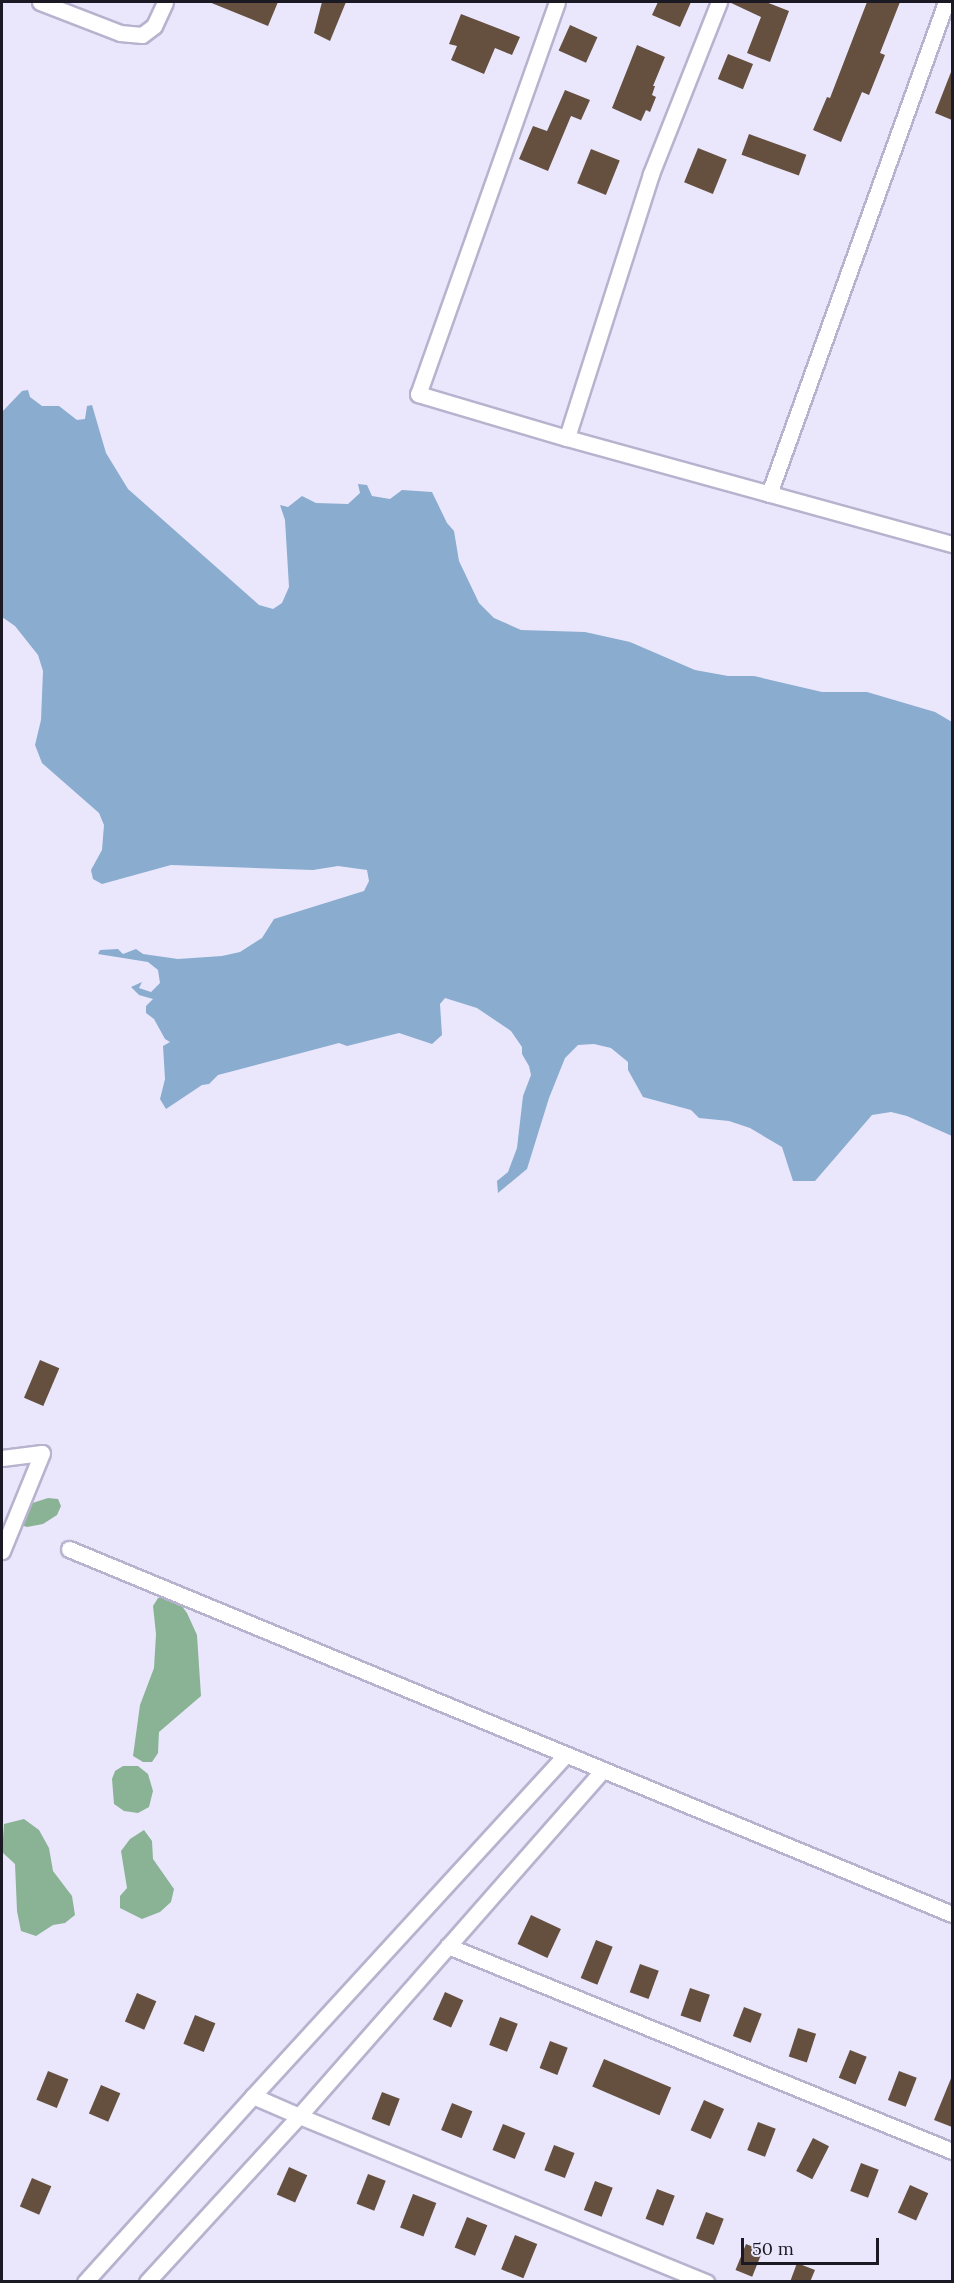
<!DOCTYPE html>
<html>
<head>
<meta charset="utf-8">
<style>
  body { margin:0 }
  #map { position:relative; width:954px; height:2283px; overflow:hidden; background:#eae7fd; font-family:Lora,serif }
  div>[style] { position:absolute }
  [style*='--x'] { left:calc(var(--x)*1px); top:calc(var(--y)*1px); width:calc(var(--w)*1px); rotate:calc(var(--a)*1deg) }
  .forest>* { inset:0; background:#89b394 }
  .water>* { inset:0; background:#89accf }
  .building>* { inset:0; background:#655040; transform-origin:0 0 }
  .roads { filter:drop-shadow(2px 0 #b7b3ce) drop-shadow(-2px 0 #b7b3ce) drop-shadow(0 2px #b7b3ce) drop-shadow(0 -2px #b7b3ce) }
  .minor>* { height:15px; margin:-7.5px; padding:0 7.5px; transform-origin:7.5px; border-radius:7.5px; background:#fff }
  span { translate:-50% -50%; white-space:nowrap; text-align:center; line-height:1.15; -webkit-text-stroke:6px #eae7fd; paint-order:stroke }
  .frame { position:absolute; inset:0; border:3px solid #1b1923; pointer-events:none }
  .scale { position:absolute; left:741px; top:2238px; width:138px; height:27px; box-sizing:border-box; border:3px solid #1b1923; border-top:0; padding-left:8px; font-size:18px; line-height:21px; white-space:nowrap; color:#1b1923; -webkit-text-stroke:4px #eae7fd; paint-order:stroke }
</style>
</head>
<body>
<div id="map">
  <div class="forest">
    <i style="clip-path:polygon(48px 1498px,58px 1499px,61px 1506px,57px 1515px,43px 1524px,27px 1527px,18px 1524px,17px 1508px)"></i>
    <i style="clip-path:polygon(167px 1596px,175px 1597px,187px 1613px,197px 1635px,201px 1696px,159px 1732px,158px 1753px,152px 1762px,143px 1762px,133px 1756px,140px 1705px,154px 1668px,156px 1634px,153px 1606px,158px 1598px)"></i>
    <i style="clip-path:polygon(123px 1766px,138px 1766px,148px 1774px,153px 1791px,149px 1807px,138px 1813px,124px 1811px,114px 1804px,112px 1779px,115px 1771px)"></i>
    <i style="clip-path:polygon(24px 1819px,39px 1830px,49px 1848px,53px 1871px,72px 1896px,75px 1915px,65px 1923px,53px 1925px,36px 1936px,21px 1931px,17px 1911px,15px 1864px,2px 1852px,4px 1824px)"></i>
    <i style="clip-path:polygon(144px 1830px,152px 1841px,153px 1859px,174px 1889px,171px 1902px,160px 1912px,142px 1919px,120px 1908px,120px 1896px,127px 1888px,121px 1851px,130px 1839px)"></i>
  </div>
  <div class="water">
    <i style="clip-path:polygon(28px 390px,30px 397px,42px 406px,59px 406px,77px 420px,85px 419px,87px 406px,92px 405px,106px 453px,128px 489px,259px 605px,273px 609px,282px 603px,289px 587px,285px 520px,280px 505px,288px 507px,302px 496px,316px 503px,348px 504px,360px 493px,358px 484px,367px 485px,372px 496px,390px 499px,402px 490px,432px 492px,447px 523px,454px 531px,459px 561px,479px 603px,494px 618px,521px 630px,585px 632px,630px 642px,695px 670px,728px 676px,754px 676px,822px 692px,867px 692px,935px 712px,952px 722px,952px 1136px,907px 1116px,891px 1112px,872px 1115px,815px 1181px,793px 1181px,782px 1147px,750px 1128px,729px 1121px,699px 1118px,691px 1110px,643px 1097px,628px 1070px,628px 1062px,611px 1048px,594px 1044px,578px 1045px,565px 1058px,549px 1098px,527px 1169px,498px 1193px,497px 1181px,508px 1172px,517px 1148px,523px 1096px,531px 1075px,529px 1066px,522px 1054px,522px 1047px,511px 1031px,477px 1008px,445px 998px,440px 1004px,442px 1035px,432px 1044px,399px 1033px,347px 1046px,339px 1043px,218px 1075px,209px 1084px,202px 1085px,166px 1109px,160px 1099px,165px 1079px,163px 1046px,170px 1042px,165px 1039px,154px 1019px,146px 1013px,146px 1006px,153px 999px,139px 995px,131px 987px,142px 982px,139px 988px,151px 992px,160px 983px,158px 970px,148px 962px,98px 954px,100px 950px,118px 949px,123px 954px,136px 949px,143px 954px,178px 959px,222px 956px,240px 952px,262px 938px,274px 919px,364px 891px,369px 881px,367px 870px,338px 866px,313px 870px,171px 865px,102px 884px,93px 879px,91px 870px,102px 850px,104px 825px,99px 813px,42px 763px,35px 745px,41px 720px,43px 671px,38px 655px,15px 626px,2px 617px,2px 412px,22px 391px)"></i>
  </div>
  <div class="building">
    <i style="clip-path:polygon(209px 2px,278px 2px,268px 26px)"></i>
    <i style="clip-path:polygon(322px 2px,346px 2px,330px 41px,314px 33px)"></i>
    <i style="clip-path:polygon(658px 2px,691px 2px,680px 27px,652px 15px)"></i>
    <i style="clip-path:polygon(729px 2px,766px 2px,789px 11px,770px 62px,747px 53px,761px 17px)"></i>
    <i style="clip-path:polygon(867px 2px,900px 2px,880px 53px,885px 55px,869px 95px,862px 92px,841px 142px,813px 130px,827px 97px,830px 98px)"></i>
    <i style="clip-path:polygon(461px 14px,520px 37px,512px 55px,495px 48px,484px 74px,451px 60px,457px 46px,449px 44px)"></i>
    <i style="left:570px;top:25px;width:30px;height:28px;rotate:24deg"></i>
    <i style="clip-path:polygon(637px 45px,665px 57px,653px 86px,655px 86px,652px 95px,656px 97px,650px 112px,646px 110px,641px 121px,612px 108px)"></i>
    <i style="left:728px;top:54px;width:27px;height:27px;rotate:22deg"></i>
    <i style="clip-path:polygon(951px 72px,952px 72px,952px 120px,935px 113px)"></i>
    <i style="clip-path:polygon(565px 90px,590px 100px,581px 120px,571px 116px,548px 171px,519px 159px,533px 126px,547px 131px)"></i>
    <i style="left:749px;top:134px;width:61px;height:22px;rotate:20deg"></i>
    <i style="left:698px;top:148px;width:31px;height:37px;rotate:22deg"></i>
    <i style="left:591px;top:149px;width:31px;height:37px;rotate:22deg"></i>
    <i style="left:40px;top:1360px;width:21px;height:41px;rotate:23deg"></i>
    <i style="left:531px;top:1915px;width:33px;height:32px;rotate:25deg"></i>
    <i style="left:596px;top:1940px;width:18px;height:41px;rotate:22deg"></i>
    <i style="left:640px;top:1964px;width:20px;height:30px;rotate:20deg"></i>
    <i style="left:690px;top:1988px;width:21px;height:29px;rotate:19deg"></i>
    <i style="left:445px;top:1992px;width:20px;height:30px;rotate:24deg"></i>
    <i style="left:137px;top:1993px;width:21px;height:31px;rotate:23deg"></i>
    <i style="left:744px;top:2007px;width:19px;height:31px;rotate:21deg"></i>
    <i style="left:195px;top:2015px;width:22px;height:31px;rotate:22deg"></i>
    <i style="left:500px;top:2017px;width:19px;height:30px;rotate:21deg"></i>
    <i style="left:798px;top:2028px;width:19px;height:30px;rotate:18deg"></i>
    <i style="left:550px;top:2041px;width:19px;height:29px;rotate:21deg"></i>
    <i style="left:850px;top:2050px;width:18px;height:30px;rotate:22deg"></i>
    <i style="left:604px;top:2059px;width:73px;height:30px;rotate:23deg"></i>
    <i style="left:48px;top:2071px;width:22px;height:31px;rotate:22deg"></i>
    <i style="left:899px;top:2071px;width:19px;height:31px;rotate:21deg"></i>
    <i style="clip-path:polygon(952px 2076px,952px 2127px,934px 2120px)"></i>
    <i style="left:101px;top:2085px;width:21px;height:31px;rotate:23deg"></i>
    <i style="left:382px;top:2092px;width:19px;height:29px;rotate:21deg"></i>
    <i style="left:704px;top:2100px;width:22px;height:33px;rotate:24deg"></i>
    <i style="left:452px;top:2103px;width:22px;height:29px;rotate:22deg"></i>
    <i style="left:758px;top:2122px;width:19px;height:30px;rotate:21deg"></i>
    <i style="left:503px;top:2124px;width:24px;height:28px;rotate:22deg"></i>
    <i style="left:813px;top:2138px;width:18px;height:37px;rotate:27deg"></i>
    <i style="left:554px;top:2145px;width:22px;height:27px;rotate:21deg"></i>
    <i style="left:861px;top:2163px;width:19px;height:30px;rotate:21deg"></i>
    <i style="left:289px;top:2167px;width:20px;height:30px;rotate:24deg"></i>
    <i style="left:368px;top:2174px;width:19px;height:32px;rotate:21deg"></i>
    <i style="left:32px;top:2178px;width:21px;height:31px;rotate:23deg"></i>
    <i style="left:595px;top:2181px;width:19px;height:31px;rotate:21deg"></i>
    <i style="left:910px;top:2185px;width:20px;height:30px;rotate:24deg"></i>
    <i style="left:657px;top:2189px;width:19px;height:32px;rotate:21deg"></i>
    <i style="left:413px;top:2194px;width:25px;height:36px;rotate:21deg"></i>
    <i style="left:706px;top:2212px;width:19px;height:28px;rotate:21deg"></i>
    <i style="left:467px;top:2217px;width:22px;height:33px;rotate:22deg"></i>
    <i style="left:515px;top:2235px;width:24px;height:37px;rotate:22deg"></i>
    <i style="left:746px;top:2244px;width:18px;height:28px;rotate:22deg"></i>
    <i style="clip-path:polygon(797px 2263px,815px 2270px,810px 2282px,790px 2282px)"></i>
  </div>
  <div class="roads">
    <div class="minor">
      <i style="--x:40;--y:2;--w:86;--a:21.2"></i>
      <i style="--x:120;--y:33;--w:22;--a:5"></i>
      <i style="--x:142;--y:35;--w:15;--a:-37"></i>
      <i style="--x:154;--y:26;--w:26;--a:-65"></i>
      <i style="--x:557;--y:2;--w:416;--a:109.5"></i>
      <i style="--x:418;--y:394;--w:155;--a:16.5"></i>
      <i style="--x:719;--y:2;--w:185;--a:111.6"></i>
      <i style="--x:651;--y:174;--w:277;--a:107.7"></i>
      <i style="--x:567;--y:438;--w:399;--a:15.4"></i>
      <i style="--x:769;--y:494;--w:523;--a:-70.21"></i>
      <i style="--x:2;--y:1458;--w:40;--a:-7.1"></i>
      <i style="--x:42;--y:1453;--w:106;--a:112.2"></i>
      <i style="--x:69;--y:1549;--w:955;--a:22.46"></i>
      <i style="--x:602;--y:1771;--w:459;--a:131.3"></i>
      <i style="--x:299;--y:2116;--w:440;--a:22.2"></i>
      <i style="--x:448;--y:1946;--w:544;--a:22.13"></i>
      <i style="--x:253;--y:2096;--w:461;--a:-47.5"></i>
      <i style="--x:85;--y:2282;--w:251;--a:-47.9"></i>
      <i style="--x:253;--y:2096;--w:50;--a:23.5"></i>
      <i style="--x:299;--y:2116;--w:225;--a:132.5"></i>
    </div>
  </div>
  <div class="frame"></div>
  <div class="scale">50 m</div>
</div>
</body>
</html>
